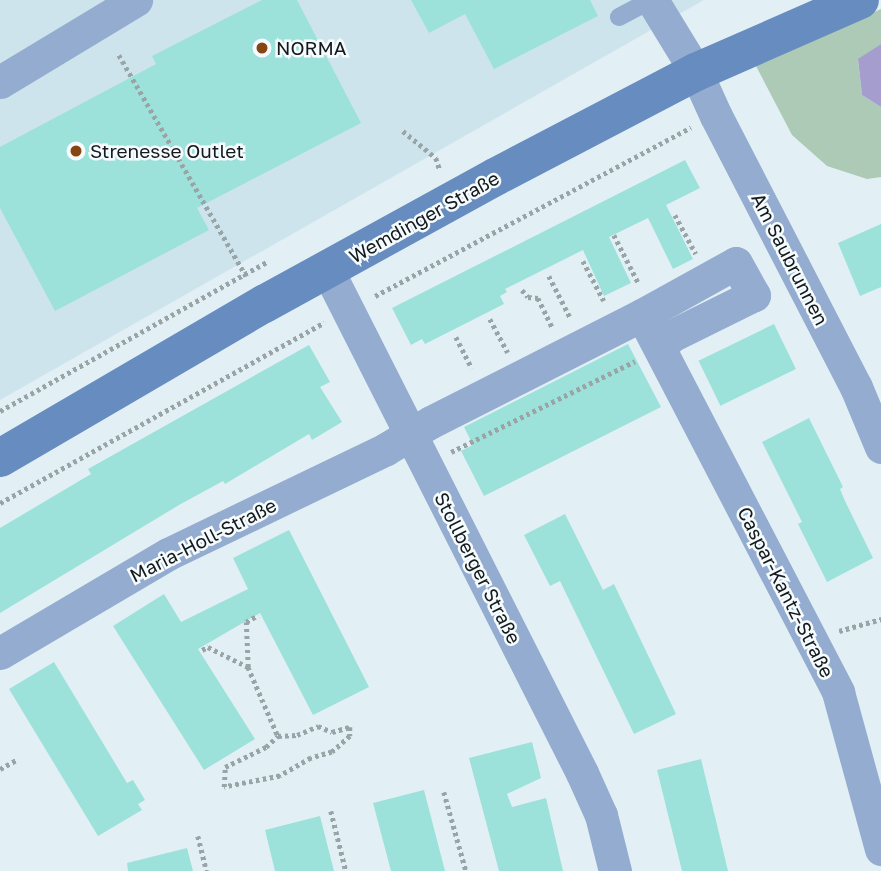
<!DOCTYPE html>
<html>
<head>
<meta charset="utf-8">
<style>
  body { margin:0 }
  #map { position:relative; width:881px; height:871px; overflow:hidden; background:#e2f0f5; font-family:"Golos Text",sans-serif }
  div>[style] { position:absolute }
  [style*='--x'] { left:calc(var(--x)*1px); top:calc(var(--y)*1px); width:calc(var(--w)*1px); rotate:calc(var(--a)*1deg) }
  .built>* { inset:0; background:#cee4ec }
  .green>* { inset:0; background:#accab5 }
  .water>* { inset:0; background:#a49dcd }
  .building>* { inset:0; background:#9de1db; transform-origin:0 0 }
  .path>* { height:4.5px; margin-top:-2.25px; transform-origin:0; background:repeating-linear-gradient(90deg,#99a4a7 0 3.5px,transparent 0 7px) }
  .lane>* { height:18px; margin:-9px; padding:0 9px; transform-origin:9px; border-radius:9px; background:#93accf }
  .street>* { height:33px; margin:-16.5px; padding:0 16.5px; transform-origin:16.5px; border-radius:16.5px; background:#93accf }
  .secondary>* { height:38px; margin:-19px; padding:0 19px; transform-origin:19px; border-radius:19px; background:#678cbf }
  .dots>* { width:19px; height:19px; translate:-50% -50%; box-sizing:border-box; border:4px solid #f6fcfe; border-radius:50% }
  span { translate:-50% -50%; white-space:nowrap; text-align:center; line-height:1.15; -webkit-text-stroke:5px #f6fcfe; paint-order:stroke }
  .poi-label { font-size:19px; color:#14191b }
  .left { translate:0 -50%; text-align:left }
  .street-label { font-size:19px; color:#14191b }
</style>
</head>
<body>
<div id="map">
  <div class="built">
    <i style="clip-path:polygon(0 0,704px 0,0 400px)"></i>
  </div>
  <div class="green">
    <i style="clip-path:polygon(881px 9px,881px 44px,858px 60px,862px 95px,881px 107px,881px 177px,867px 179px,827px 166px,792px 135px,756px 66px)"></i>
  </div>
  <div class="water">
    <i style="clip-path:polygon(881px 44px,881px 107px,862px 95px,858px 59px)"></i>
  </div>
  <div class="building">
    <i style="clip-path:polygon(262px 0,297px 0,361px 123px,197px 208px,209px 230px,55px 311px,0 208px,0 147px,156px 64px,152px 56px)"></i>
    <i style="clip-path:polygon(411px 0,590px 0,598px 16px,494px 69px,465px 14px,429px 33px)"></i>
    <i style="clip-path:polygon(685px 160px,700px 188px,666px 205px,693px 259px,673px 269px,648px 218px,609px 237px,631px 283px,604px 296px,583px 250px,505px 289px,507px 292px,500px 296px,504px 304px,425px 344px,422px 339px,411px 345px,392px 308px)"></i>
    <i style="clip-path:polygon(881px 224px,881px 287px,860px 296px,838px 243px)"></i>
    <i style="left:774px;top:324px;width:50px;height:84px;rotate:64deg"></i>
    <i style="clip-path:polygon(628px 344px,661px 407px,484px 496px,461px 451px,473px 445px,464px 427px)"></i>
    <i style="clip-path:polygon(309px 345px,330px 382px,320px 387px,342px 422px,312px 440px,309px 434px,225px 484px,223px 481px,179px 505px,0 613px,0 528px,91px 474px,88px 469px)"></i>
    <i style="clip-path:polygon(809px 418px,843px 487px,840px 489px,845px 501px,873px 558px,827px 582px,798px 524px,802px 522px,762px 442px)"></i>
    <i style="clip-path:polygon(565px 514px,603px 590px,614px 584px,676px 714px,634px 734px,560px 581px,550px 586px,524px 535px)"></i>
    <i style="clip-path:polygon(289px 530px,369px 687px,313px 715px,260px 613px,198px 649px,255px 739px,204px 770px,113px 626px,164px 594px,181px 622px,248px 589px,233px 558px)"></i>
    <i style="clip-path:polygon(54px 662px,127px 783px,133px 780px,145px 800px,138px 804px,142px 810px,98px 836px,9px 689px)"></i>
    <i style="clip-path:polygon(532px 742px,541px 778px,507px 794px,512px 807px,546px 798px,563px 871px,499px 871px,469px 758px)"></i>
    <i style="clip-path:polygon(701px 759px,719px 833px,728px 871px,682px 871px,657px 770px)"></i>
    <i style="clip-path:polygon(424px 790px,445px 871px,391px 871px,373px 803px)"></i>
    <i style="clip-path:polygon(320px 816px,334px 871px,275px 871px,265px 830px)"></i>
    <i style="clip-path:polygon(187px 848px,193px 871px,128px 871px,127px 863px)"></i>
  </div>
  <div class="path">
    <i style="--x:119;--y:55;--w:255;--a:60.1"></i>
    <i style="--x:403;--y:131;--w:43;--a:39.3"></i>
    <i style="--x:436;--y:158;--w:13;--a:72"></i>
    <i style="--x:675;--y:215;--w:44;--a:61.7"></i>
    <i style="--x:614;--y:235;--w:55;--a:63"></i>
    <i style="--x:583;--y:261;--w:45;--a:62.3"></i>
    <i style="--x:549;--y:276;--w:48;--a:62.9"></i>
    <i style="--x:522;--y:290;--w:9;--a:49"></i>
    <i style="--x:528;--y:297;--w:10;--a:6"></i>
    <i style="--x:538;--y:298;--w:32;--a:64"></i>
    <i style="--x:375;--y:296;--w:358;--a:-28.1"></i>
    <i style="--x:490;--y:319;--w:38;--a:62"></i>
    <i style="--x:456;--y:337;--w:35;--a:63"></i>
    <i style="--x:0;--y:411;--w:307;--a:-29.2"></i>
    <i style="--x:451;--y:452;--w:205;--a:-26.3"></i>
    <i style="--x:0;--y:503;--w:371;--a:-29.1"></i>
    <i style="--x:839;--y:631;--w:44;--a:-15.9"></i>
    <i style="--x:202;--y:650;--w:7;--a:-27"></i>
    <i style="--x:208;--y:647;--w:45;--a:26.6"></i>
    <i style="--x:248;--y:667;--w:45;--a:-92.5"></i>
    <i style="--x:246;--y:622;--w:14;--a:-30"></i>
    <i style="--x:248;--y:667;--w:75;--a:66.5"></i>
    <i style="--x:278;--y:736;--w:19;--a:-3"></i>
    <i style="--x:297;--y:735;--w:23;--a:-23"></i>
    <i style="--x:318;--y:726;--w:15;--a:23"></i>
    <i style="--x:332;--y:732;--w:19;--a:-16"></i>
    <i style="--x:350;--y:727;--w:9;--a:90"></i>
    <i style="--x:350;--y:736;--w:24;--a:138"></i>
    <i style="--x:332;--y:752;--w:22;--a:164"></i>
    <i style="--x:311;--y:758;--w:36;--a:150"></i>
    <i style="--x:280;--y:776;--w:57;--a:168.9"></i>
    <i style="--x:224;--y:787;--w:20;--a:-87"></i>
    <i style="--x:225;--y:767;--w:46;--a:-26"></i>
    <i style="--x:266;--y:747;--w:16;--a:-43"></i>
    <i style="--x:0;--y:769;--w:18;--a:-29"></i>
    <i style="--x:444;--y:792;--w:82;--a:74.4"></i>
    <i style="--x:331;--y:811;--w:62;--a:76"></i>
    <i style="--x:198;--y:836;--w:36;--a:76"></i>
  </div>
  <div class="lane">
    <i style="--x:619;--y:17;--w:36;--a:-28"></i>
  </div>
  <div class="street">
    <i style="--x:652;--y:0;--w:84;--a:58.6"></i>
    <i style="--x:696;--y:72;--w:48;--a:65.6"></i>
    <i style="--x:716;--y:116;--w:305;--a:62.7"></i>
    <i style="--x:856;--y:387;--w:65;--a:67.4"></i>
    <i style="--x:0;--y:82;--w:159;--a:-31.1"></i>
    <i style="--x:328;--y:271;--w:563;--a:63.16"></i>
    <i style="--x:582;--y:773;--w:46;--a:65.7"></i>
    <i style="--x:601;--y:815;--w:58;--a:76"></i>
    <i style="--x:642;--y:315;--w:107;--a:-29"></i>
    <i style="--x:736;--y:263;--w:37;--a:61"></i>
    <i style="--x:754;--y:295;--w:93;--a:153.7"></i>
    <i style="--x:671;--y:336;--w:16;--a:133"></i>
    <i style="--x:0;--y:653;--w:195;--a:-30.5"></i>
    <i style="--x:168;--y:554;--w:242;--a:-25.7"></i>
    <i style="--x:386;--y:449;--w:52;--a:-31"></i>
    <i style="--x:431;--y:422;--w:237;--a:-26.9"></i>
    <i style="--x:642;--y:315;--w:425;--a:62.5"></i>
    <i style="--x:838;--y:692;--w:163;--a:74.7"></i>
  </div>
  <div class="secondary">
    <i style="--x:0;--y:458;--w:306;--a:-30.3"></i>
    <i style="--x:264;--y:304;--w:264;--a:-28.8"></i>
    <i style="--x:495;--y:177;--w:227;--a:-27.6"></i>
    <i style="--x:696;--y:72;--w:179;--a:-23.7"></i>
  </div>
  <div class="dots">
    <i style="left:262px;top:48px;background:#874512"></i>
    <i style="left:76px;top:151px;background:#874512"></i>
  </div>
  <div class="poi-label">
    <span class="left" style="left:276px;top:48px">NORMA</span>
    <span class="left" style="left:90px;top:151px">Strenesse Outlet</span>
  </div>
  <div class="street-label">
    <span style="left:424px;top:217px;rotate:-29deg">Wemdinger Straße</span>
    <span style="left:790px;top:259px;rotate:63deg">Am Saubrunnen</span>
    <span style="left:203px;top:540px;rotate:-27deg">Maria-Holl-Straße</span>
    <span style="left:478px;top:568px;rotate:63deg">Stollberger Straße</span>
    <span style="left:786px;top:592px;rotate:63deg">Caspar-Kantz-Straße</span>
  </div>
</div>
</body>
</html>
